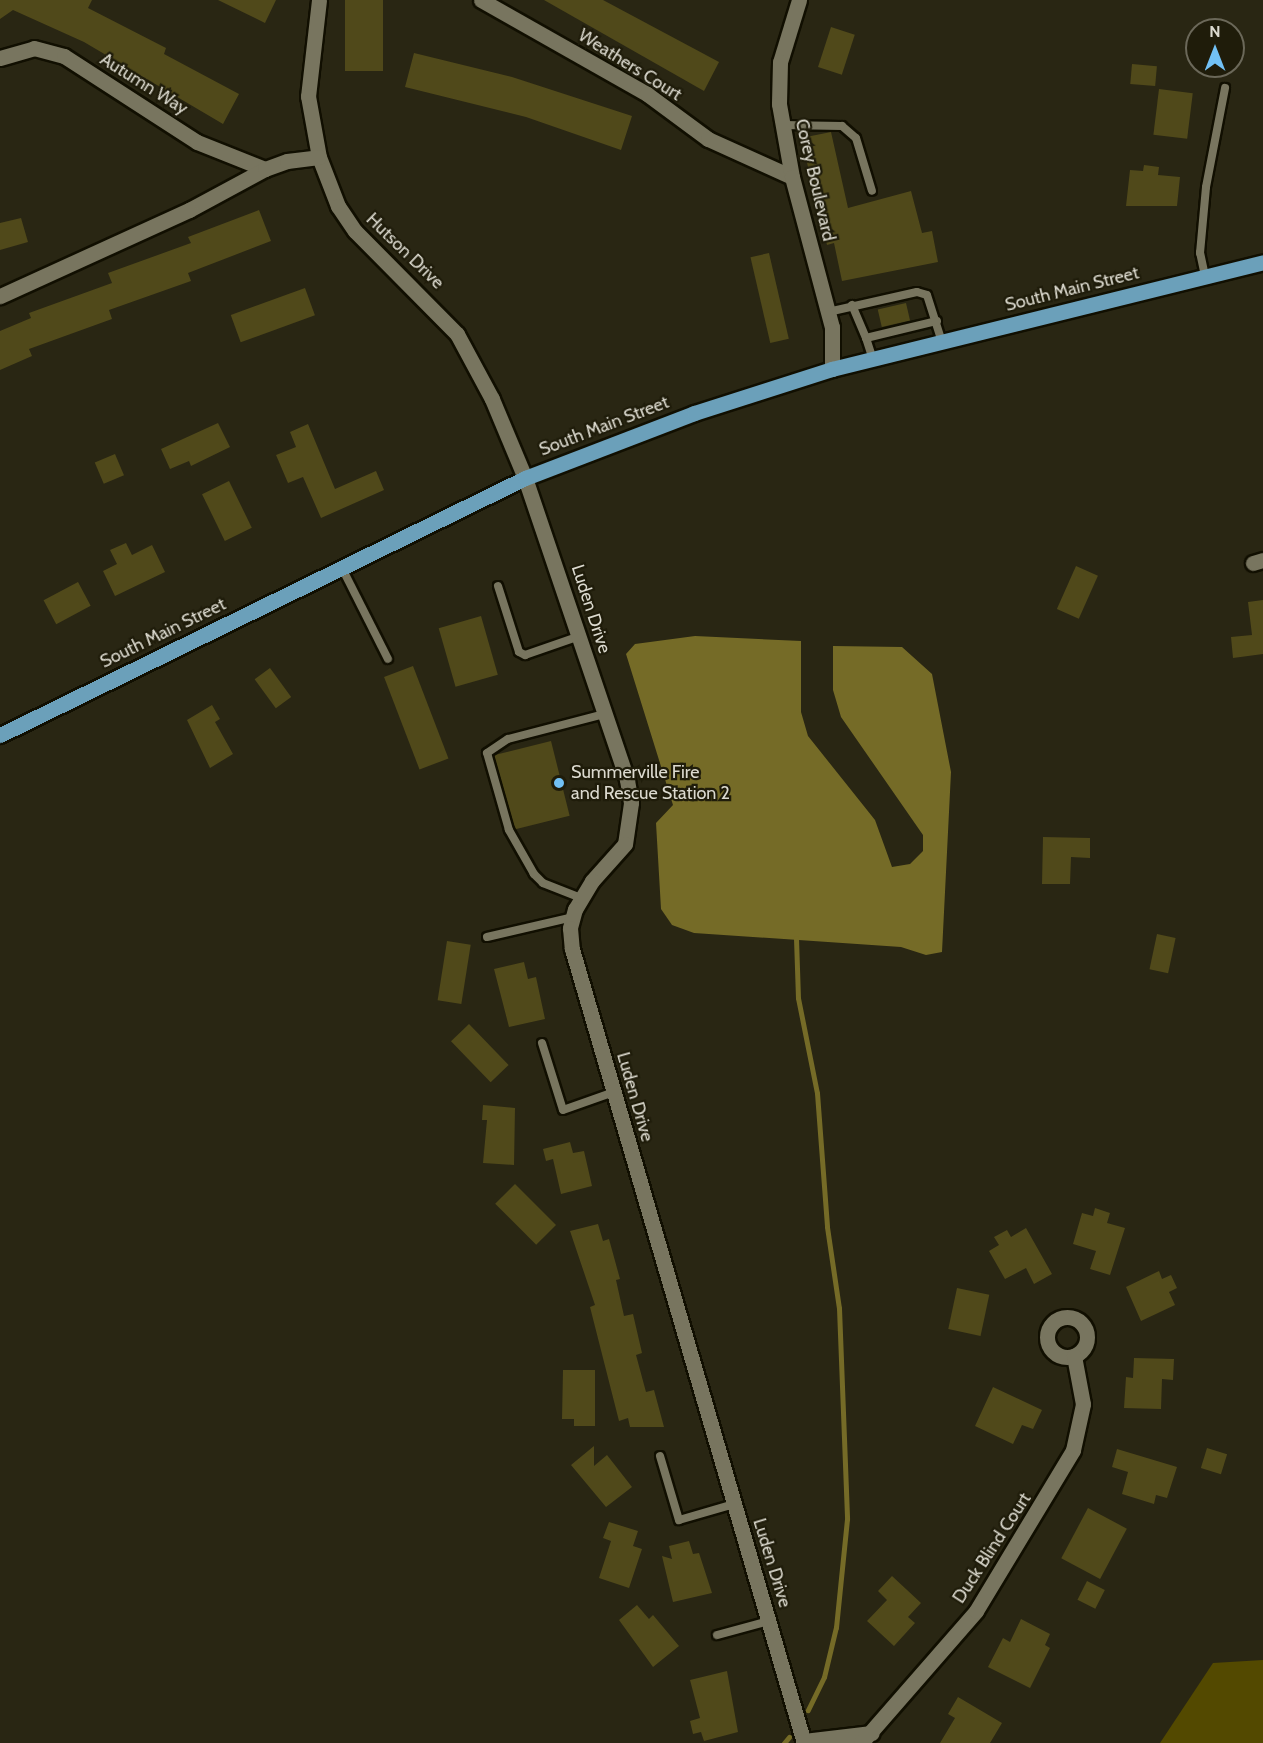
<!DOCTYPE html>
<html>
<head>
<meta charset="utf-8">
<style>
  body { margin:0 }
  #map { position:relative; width:1263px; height:1743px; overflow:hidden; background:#292613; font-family:Cabin,sans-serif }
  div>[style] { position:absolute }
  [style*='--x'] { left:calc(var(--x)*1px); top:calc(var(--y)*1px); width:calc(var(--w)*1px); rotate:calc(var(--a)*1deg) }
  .green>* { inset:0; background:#534900 }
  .water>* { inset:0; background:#756b27 }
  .stream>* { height:5px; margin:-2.5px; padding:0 2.5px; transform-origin:2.5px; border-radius:2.5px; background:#756b27 }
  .building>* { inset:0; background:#50491a; transform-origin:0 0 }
  .roads { filter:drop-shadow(2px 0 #110f01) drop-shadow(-2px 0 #110f01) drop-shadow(0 2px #110f01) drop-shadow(0 -2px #110f01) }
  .lane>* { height:8px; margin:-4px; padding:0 4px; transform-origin:4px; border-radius:4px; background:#78755f }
  .street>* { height:15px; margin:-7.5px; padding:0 7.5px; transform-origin:7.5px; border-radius:7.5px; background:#78755f }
  .street>.ring { margin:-7.5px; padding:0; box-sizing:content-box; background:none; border:15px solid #78755f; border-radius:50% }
  .secondary>* { height:15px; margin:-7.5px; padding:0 7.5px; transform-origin:7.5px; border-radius:7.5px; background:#78755f }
  .primary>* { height:15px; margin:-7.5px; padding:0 7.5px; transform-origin:7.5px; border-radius:7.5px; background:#6ba0ba }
  .dots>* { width:16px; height:16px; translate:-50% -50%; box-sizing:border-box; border:3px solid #1f1c0a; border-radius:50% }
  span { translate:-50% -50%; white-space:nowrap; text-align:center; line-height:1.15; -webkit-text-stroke:4.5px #1f1c0a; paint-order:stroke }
  .street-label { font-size:18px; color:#dcdacf }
  .poi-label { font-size:18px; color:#dcdacf }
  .left { translate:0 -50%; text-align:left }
  .north { position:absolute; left:1185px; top:18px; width:60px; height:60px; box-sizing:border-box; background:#1f1c0a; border:2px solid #6b6859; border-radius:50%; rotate:0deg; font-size:16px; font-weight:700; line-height:24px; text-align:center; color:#dcdacf }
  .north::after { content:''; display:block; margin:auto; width:21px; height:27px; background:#72c1f5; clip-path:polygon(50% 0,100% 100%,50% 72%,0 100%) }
</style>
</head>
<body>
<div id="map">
  <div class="green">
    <i style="clip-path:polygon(1263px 1660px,1263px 1743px,1160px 1743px,1213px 1663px)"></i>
  </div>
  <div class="water">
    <i style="clip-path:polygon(695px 636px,801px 641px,801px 712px,808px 736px,875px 820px,892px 867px,910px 864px,923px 851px,923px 835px,841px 717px,833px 690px,833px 646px,902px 647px,932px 674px,951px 772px,942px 952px,926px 955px,901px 947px,694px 933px,672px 925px,661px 909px,656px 823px,673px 805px,626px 654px,635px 644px)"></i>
  </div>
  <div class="stream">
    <i style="--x:796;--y:938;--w:60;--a:88.1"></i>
    <i style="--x:798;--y:998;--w:97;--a:78.7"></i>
    <i style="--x:817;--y:1093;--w:134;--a:85.7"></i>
    <i style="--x:827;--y:1227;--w:82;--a:81.6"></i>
    <i style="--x:839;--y:1308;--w:211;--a:87.8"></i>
    <i style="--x:847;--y:1519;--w:109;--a:95.8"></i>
    <i style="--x:836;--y:1627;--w:51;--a:103.5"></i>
    <i style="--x:824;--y:1677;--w:37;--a:116"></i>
    <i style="--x:784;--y:1743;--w:8;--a:-50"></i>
  </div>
  <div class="building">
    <i style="clip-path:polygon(0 0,92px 0,88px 8px,166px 48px,164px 54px,239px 94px,223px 124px,84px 42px,13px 10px,0 19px)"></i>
    <i style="clip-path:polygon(218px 0,276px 0,265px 23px)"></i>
    <i style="left:345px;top:0;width:38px;height:71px"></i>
    <i style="clip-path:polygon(544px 0,603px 0,719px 62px,704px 91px)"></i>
    <i style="left:831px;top:27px;width:25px;height:42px;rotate:18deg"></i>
    <i style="clip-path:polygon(414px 53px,512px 77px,632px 116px,621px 150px,526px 117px,405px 87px)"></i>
    <i style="left:1132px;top:64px;width:25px;height:20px;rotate:5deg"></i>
    <i style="left:1159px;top:89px;width:34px;height:46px;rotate:7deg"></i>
    <i style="clip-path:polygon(831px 132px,848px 208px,911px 191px,922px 233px,932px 231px,938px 262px,842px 281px,834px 243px,827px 245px,801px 138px)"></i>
    <i style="clip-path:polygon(1144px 165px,1159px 167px,1158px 175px,1180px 177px,1177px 206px,1126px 206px,1130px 170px,1143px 171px)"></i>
    <i style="clip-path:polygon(259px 210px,271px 241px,188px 273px,191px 281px,109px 310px,112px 319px,29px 349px,32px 356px,0 370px,0 331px,31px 318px,29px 313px,112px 283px,108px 273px,191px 243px,188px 237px)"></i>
    <i style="clip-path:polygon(21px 218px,28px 242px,0 250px,0 223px)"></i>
    <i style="left:769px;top:253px;width:88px;height:19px;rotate:77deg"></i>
    <i style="left:305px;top:288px;width:29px;height:79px;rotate:70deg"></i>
    <i style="left:906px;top:303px;width:18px;height:29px;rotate:77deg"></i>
    <i style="clip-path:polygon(218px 423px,230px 447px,191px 466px,189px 461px,170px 469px,161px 449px)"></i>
    <i style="clip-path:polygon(308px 424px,335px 489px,376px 471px,384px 490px,321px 518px,303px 477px,288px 483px,276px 455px,296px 447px,290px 432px)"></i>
    <i style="left:115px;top:454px;width:23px;height:22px;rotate:67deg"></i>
    <i style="left:229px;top:481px;width:52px;height:30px;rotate:64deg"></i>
    <i style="clip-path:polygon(126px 543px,132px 555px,152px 545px,165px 572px,115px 596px,103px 571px,117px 564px,110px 550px)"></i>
    <i style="left:1076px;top:566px;width:24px;height:47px;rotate:24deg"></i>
    <i style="left:78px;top:582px;width:27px;height:39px;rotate:62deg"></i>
    <i style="clip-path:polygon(1263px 600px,1263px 654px,1233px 658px,1231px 637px,1252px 635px,1248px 602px)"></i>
    <i style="left:481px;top:616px;width:61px;height:44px;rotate:74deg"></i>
    <i style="left:413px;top:666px;width:99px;height:31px;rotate:69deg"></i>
    <i style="left:270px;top:668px;width:36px;height:19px;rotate:54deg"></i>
    <i style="clip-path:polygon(212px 705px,220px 719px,215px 722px,233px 754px,210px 768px,187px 720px)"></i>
    <i style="left:551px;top:741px;width:77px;height:59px;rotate:76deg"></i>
    <i style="clip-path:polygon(1043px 837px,1090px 838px,1090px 858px,1071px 857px,1070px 884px,1042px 884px)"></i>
    <i style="left:1157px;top:934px;width:19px;height:36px;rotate:12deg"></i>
    <i style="left:447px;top:941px;width:24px;height:60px;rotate:9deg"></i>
    <i style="clip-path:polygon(524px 962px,528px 979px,536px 977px,545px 1019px,509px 1027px,494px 969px)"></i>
    <i style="left:469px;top:1024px;width:57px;height:25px;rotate:46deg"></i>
    <i style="clip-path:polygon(483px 1105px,515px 1108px,514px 1165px,483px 1163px,487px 1120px,482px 1120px)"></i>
    <i style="clip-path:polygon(570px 1142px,573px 1153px,584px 1151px,592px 1186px,561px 1194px,553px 1159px,546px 1161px,543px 1149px)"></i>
    <i style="left:515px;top:1184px;width:58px;height:28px;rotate:45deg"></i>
    <i style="clip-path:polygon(1095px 1208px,1110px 1213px,1107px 1223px,1125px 1228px,1110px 1275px,1090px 1269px,1096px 1251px,1073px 1244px,1082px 1213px,1093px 1216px)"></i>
    <i style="clip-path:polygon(598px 1224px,603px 1241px,609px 1239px,620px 1279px,616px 1280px,624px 1316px,633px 1314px,642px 1353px,636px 1355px,646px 1392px,654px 1390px,664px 1427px,630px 1427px,628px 1418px,619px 1421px,590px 1307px,595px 1305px,570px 1231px)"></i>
    <i style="clip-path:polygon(1026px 1228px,1052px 1274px,1034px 1284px,1026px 1268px,1005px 1279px,989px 1251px,999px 1245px,994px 1237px,1007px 1230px,1011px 1237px)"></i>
    <i style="clip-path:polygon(1159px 1271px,1162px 1279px,1171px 1275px,1177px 1288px,1169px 1292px,1175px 1305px,1141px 1321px,1126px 1287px)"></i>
    <i style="left:957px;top:1288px;width:33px;height:42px;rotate:12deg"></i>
    <i style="clip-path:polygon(1134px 1358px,1174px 1359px,1173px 1380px,1162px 1379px,1161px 1409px,1124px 1408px,1126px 1377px,1133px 1378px)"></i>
    <i style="clip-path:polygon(563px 1370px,595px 1370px,595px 1426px,574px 1426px,574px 1419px,562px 1419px)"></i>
    <i style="clip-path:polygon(993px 1387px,1042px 1410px,1033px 1429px,1022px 1425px,1013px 1444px,975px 1426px)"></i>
    <i style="clip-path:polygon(594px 1446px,594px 1466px,607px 1455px,632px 1487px,606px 1507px,571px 1465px)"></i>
    <i style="left:1207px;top:1448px;width:21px;height:21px;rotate:17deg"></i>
    <i style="clip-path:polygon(1117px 1449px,1177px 1467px,1167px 1498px,1156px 1495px,1154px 1504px,1122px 1494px,1128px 1472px,1112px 1467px)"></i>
    <i style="left:1088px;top:1508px;width:44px;height:57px;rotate:28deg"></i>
    <i style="clip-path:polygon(609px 1522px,638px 1531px,633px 1546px,642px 1549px,629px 1588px,599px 1578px,611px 1541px,603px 1538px)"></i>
    <i style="clip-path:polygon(689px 1541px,693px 1554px,699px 1553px,712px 1593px,673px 1602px,662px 1556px,672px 1559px,669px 1546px)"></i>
    <i style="clip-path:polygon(892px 1576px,921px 1603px,908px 1617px,915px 1623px,894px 1646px,867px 1621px,887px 1600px,878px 1591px)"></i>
    <i style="left:1087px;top:1581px;width:20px;height:21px;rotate:27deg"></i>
    <i style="clip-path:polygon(637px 1605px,649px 1619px,653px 1615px,679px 1646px,653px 1667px,619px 1620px)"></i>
    <i style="clip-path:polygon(1021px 1619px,1050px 1634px,1045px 1645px,1050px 1648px,1030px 1688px,988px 1667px,1003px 1638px,1010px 1642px)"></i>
    <i style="clip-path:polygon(727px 1671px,738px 1732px,704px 1741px,701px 1732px,693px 1734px,690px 1721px,700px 1718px,690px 1680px)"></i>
    <i style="clip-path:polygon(958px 1697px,1002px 1723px,990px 1743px,940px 1743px,955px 1718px,948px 1714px)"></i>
  </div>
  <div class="roads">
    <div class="lane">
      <i style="--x:782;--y:125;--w:60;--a:1"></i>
      <i style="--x:842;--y:126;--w:18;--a:41"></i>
      <i style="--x:856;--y:138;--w:55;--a:73.2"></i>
      <i style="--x:1205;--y:276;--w:24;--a:-102"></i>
      <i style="--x:1200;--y:253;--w:66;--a:-84.8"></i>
      <i style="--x:1206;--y:187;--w:101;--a:-79.1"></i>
      <i style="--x:852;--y:305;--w:36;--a:67"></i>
      <i style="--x:866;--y:338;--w:73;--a:-13.5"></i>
      <i style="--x:828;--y:312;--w:91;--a:-12.7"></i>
      <i style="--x:917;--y:292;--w:10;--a:17"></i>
      <i style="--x:927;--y:295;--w:49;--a:72.3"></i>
      <i style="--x:866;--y:338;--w:22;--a:72"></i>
      <i style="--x:341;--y:566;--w:104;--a:63.2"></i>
      <i style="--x:498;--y:586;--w:69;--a:72.3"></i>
      <i style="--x:519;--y:652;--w:7;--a:27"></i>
      <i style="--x:525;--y:655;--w:58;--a:-19.1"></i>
      <i style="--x:581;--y:898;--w:41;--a:-158.5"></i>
      <i style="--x:543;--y:883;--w:13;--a:-135"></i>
      <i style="--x:534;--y:874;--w:51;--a:-119.6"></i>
      <i style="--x:509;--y:830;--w:80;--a:-105.9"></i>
      <i style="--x:487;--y:753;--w:25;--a:-34"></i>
      <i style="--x:508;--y:739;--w:100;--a:-14.5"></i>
      <i style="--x:487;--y:937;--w:88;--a:-13.1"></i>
      <i style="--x:542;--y:1043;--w:70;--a:72.6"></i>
      <i style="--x:563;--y:1110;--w:54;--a:-19.4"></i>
      <i style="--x:660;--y:1456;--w:67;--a:73.5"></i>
      <i style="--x:679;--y:1520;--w:57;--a:-16.2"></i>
      <i style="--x:717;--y:1635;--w:54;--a:-15.1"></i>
    </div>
    <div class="street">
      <i style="--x:319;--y:0;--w:97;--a:96.5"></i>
      <i style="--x:308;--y:96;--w:62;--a:79.8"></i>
      <i style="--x:319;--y:157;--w:53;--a:68.8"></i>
      <i style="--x:338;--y:206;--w:30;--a:56"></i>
      <i style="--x:355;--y:231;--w:145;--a:45.3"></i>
      <i style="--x:457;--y:334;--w:74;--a:61.7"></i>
      <i style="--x:492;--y:399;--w:86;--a:67.3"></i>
      <i style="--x:481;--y:0;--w:191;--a:29.5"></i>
      <i style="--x:647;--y:94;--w:76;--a:36.4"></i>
      <i style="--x:708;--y:139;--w:92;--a:24.3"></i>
      <i style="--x:799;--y:0;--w:65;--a:107"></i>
      <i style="--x:780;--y:62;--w:42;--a:91.4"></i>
      <i style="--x:779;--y:104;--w:74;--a:79.9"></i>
      <i style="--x:792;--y:177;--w:155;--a:75.1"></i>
      <i style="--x:832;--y:327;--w:42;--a:90"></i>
      <i style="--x:0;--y:58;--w:35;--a:-16"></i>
      <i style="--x:34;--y:48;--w:31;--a:15"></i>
      <i style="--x:64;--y:56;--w:158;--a:32.9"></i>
      <i style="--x:197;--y:142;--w:73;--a:21.7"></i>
      <i style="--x:265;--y:169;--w:86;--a:151.7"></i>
      <i style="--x:189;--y:210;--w:208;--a:155.5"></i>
      <i style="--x:265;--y:169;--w:23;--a:-20"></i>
      <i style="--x:287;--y:161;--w:32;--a:-7"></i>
      <i style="--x:1253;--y:563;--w:10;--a:-17"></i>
      <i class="ring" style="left:1047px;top:1317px;width:25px;height:25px"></i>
      <i style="--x:804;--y:1741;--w:68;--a:-6.7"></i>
      <i style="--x:861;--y:1743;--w:175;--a:-48.9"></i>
      <i style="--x:976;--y:1611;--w:188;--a:-58.9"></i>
      <i style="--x:1073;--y:1450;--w:47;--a:-77.7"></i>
      <i style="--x:1083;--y:1404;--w:49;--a:-100.6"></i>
    </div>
    <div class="secondary">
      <i style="--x:525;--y:478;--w:319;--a:71.3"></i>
      <i style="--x:627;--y:780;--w:23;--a:80"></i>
      <i style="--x:631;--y:803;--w:41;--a:98.3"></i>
      <i style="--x:625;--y:844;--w:50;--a:131.7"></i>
      <i style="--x:592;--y:881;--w:33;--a:121"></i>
      <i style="--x:575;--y:909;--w:20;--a:105"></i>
      <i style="--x:570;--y:928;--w:21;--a:85"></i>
      <i style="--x:572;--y:949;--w:827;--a:73.71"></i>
    </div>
    <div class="primary">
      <i style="--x:0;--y:735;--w:585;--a:-26.08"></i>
      <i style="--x:525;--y:478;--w:181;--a:-21"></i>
      <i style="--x:694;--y:413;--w:145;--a:-17.7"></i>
      <i style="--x:832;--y:369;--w:444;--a:-13.9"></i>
    </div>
  </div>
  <div class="dots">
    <i style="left:559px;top:783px;background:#72c1f5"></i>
  </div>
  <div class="street-label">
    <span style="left:630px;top:65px;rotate:32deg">Weathers Court</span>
    <span style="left:144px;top:84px;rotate:32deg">Autumn Way</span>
    <span style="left:815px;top:180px;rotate:77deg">Corey Boulevard</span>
    <span style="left:405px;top:251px;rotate:44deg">Hutson Drive</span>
    <span style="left:1072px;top:289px;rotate:-14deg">South Main Street</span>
    <span style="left:604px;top:426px;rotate:-21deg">South Main Street</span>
    <span style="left:591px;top:609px;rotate:72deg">Luden Drive</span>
    <span style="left:163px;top:633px;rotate:-26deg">South Main Street</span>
    <span style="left:635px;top:1097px;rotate:74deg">Luden Drive</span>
    <span style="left:992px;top:1548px;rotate:-57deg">Duck Blind Court</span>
    <span style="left:772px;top:1563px;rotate:73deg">Luden Drive</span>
  </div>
  <div class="poi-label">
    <span class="left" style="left:571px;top:783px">Summerville Fire<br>and Rescue Station 2</span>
  </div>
  <div class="north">N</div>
</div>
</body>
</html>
